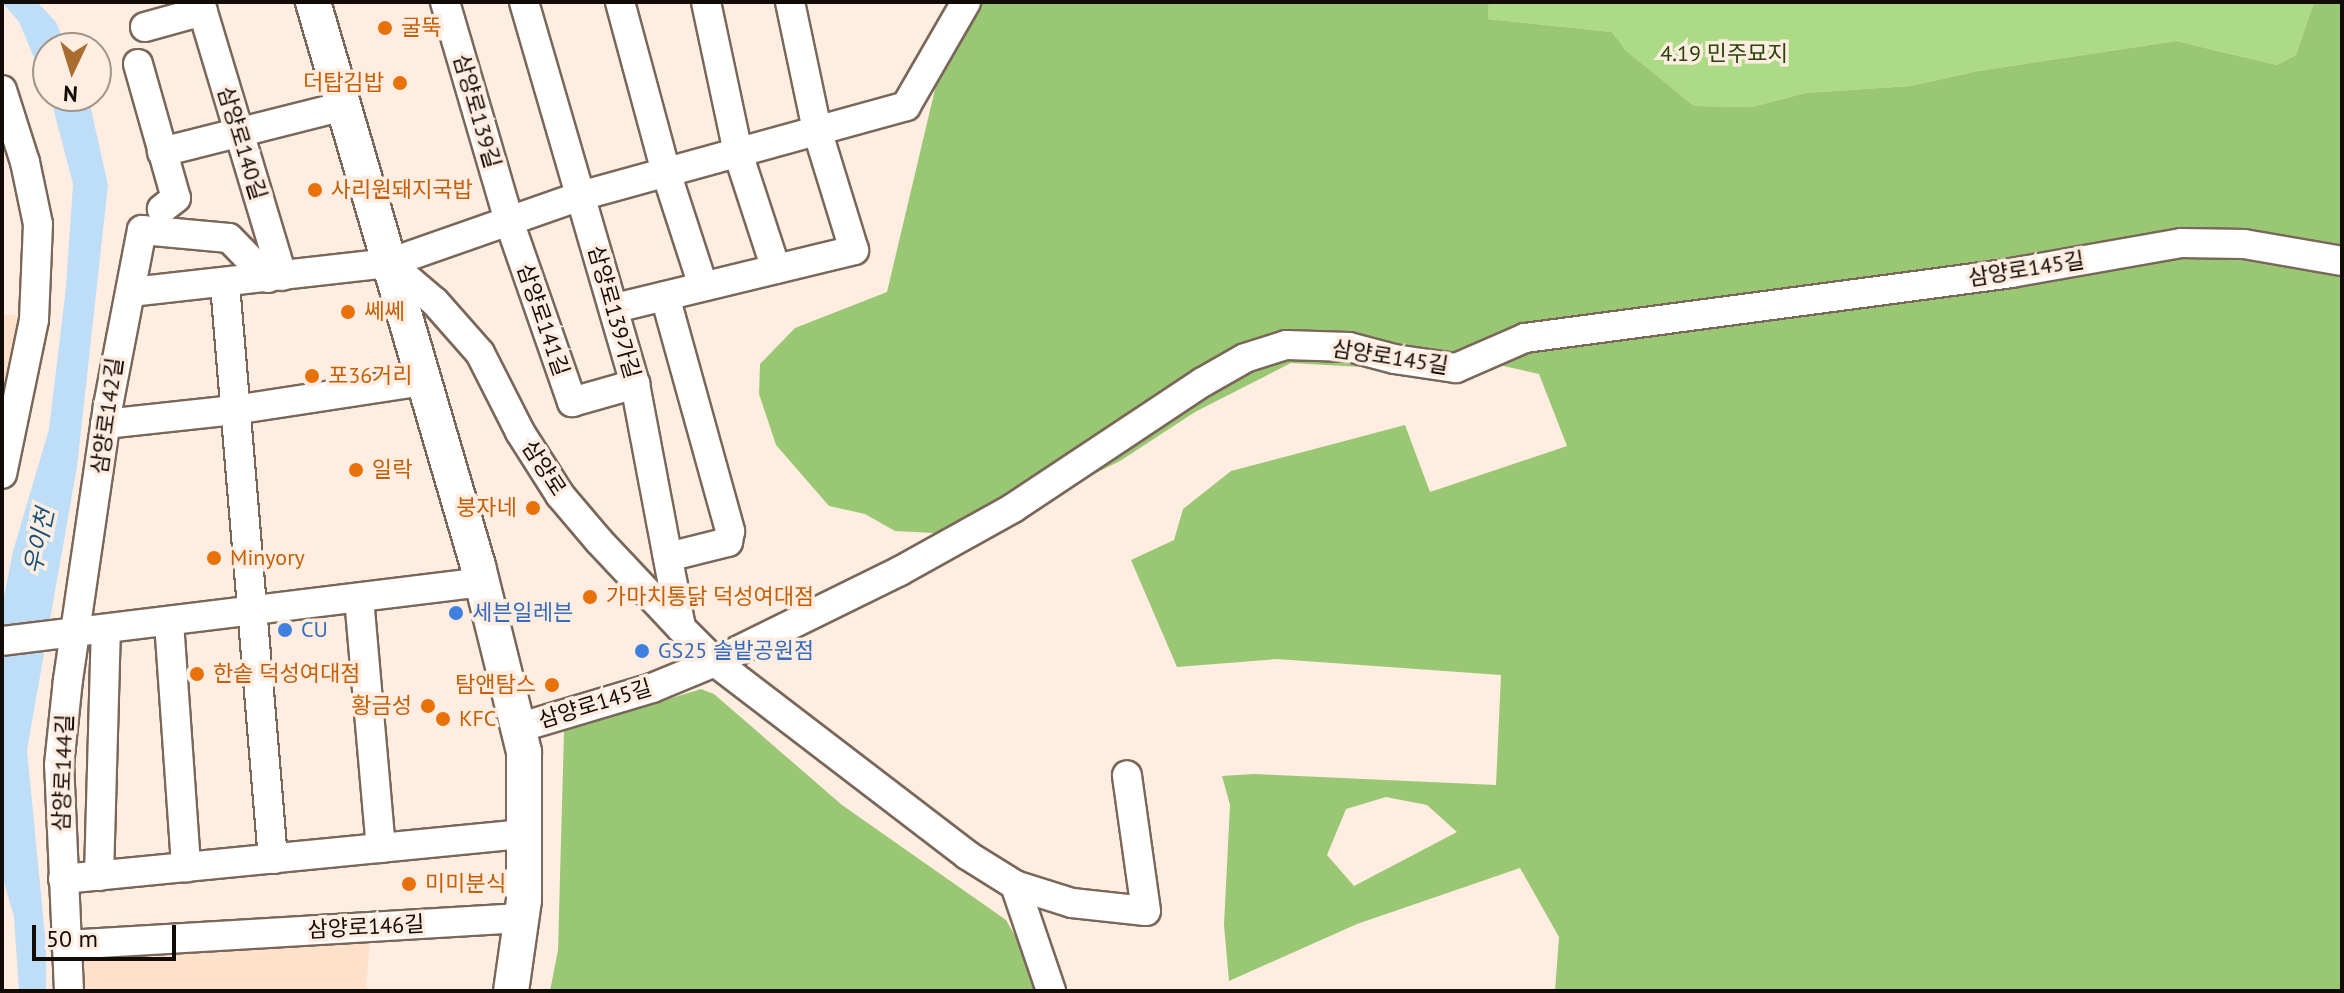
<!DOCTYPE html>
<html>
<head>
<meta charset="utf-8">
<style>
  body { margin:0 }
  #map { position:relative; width:2344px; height:993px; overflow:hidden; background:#feede0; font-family:"PT Sans","Noto Sans KR",sans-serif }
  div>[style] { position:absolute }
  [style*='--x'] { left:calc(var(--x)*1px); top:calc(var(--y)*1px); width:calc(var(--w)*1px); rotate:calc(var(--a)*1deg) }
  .built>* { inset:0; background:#fde1cb }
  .green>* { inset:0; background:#acda86 }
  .forest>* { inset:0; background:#9ac773 }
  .water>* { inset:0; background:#bedef7 }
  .roads { filter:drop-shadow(2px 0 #7a6759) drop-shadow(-2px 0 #7a6759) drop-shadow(0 2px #7a6759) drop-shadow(0 -2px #7a6759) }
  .minor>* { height:28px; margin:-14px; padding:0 14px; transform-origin:14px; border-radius:14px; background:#fff }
  .major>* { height:34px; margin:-17px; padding:0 17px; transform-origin:17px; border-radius:17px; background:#fff }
  .dots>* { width:22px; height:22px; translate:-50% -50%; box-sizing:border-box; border:4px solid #feede0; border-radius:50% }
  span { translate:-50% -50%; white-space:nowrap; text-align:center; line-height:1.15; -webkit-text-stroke:7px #feede0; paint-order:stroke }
  .food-label { font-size:22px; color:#c56008 }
  .left { translate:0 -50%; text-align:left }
  .right { translate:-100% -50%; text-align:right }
  .park-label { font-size:22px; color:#284407 }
  .street-label { font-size:22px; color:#120b06 }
  .shop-label { font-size:22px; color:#366cbe }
  .water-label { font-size:24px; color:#13527b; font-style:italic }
  .frame { position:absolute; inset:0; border:4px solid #120b06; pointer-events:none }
  .north { position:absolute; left:32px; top:32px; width:80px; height:80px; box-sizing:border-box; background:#feede0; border:2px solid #a09389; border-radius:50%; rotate:184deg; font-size:22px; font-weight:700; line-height:32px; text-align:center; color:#120b06 }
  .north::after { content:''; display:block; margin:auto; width:28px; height:36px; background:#a96d30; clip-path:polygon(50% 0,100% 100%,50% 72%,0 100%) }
  .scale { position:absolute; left:32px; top:925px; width:144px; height:36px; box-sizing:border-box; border:4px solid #120b06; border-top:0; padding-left:10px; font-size:24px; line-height:28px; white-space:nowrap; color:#120b06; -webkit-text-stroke:6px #feede0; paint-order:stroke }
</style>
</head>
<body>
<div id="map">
  <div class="built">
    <i style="clip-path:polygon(2px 315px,21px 315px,2px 421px)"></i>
    <i style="clip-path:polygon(370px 941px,366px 991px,75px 991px,72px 951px)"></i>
  </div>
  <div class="green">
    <i style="clip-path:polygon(1489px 2px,2314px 2px,2296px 55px,2277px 65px,2176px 41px,1978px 71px,1910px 86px,1805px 93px,1752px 107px,1694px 106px,1625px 51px,1612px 32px,1488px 19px)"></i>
  </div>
  <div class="forest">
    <i style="clip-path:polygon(evenodd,983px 2px,1489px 2px,1488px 19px,1612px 32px,1626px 51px,1694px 106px,1752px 107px,1805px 93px,1910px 86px,1978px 71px,2176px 41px,2277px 65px,2296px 55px,2314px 2px,2342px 2px,2342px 991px,1555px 991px,1559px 937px,1520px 868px,1357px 924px,1229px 981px,1224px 925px,1230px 805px,1222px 776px,1253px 774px,1496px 785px,1501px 675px,1277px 659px,1177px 667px,1131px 560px,1174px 540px,1183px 509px,1231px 471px,1405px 425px,1430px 492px,1567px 446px,1539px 374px,1499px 365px,1452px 379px,1362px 367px,1291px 363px,1195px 412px,1120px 461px,971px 535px,895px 531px,865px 514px,829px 506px,776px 445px,759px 394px,760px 364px,795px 328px,887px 292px,936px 85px,983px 2px,1386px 797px,1427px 805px,1457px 832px,1354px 886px,1327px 855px,1346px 809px,1386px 797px)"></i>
    <i style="clip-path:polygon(701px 689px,714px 694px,842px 805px,1006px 920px,1026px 955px,1040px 991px,550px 991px,558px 950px,564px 731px)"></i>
  </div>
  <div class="water">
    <i style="clip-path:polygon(2px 2px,37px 2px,56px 22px,67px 48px,48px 48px,48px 91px,19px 22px)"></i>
    <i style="clip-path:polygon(50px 96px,88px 96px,108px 185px,77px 467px,27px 750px,46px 946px,46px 991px,19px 991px,14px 917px,2px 875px,2px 607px,13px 551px,49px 429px,66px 287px,73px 184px)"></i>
  </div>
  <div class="roads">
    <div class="minor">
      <i style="--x:200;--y:2;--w:286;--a:73.3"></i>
      <i style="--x:445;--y:2;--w:228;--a:73.7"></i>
      <i style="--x:509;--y:221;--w:192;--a:70.8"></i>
      <i style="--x:572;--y:402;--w:66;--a:-15.9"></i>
      <i style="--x:524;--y:2;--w:398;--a:73.8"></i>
      <i style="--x:635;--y:384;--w:248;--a:79.3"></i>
      <i style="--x:620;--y:2;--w:176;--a:74.9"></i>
      <i style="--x:666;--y:172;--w:120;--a:72"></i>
      <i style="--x:706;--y:2;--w:154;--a:78"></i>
      <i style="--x:738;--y:153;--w:122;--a:71.9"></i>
      <i style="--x:145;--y:27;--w:60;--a:-15.4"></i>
      <i style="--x:138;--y:64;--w:139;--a:74.2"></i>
      <i style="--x:176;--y:198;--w:18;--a:142"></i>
      <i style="--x:2;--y:90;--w:76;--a:72.3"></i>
      <i style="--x:25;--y:162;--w:63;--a:78.2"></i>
      <i style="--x:38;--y:224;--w:96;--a:92.4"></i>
      <i style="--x:34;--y:320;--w:157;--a:101.7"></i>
      <i style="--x:162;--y:152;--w:188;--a:-14.2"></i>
      <i style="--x:389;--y:263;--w:60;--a:40.3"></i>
      <i style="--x:435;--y:302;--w:68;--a:48.6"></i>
      <i style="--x:480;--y:353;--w:89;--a:63.1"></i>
      <i style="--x:520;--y:432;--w:75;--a:57.6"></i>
      <i style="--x:560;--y:495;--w:60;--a:49.7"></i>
      <i style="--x:599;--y:541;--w:120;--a:46.7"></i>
      <i style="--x:681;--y:628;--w:48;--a:45"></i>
      <i style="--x:715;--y:662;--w:317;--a:37.4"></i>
      <i style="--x:967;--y:855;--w:57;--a:32"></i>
      <i style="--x:1015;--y:885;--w:60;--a:17.5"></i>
      <i style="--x:1072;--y:903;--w:74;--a:6.2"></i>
      <i style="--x:1146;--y:911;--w:137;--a:-98"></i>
      <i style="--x:225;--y:284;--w:577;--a:85.23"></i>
      <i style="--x:131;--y:292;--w:260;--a:-6.4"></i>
      <i style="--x:389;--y:263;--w:202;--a:-19.3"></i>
      <i style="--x:580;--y:196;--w:338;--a:-15.4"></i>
      <i style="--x:906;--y:106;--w:120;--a:-60"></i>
      <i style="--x:665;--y:296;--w:244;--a:74.5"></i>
      <i style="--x:730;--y:531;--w:11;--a:100"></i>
      <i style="--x:728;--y:542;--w:62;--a:166"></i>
      <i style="--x:615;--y:308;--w:246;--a:-13.6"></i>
      <i style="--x:854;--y:250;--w:126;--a:-107.1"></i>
      <i style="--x:817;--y:130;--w:131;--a:-101.9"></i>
      <i style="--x:105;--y:424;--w:130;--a:-6.2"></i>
      <i style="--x:234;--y:410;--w:192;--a:-8.7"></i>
      <i style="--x:359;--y:598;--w:251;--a:85"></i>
      <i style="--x:169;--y:622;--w:246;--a:86"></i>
      <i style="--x:2;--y:641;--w:484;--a:-7"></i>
      <i style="--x:518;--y:728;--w:140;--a:-16.6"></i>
      <i style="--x:652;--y:688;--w:68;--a:-22.4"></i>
      <i style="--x:715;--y:662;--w:206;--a:-26.2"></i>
      <i style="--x:900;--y:571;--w:129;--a:-29.1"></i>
      <i style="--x:1013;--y:508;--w:228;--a:-33.6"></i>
      <i style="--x:1203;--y:382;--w:48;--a:-29.7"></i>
      <i style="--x:1245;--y:358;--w:43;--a:-17.6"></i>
      <i style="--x:1286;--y:345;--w:63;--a:1.8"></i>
      <i style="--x:1349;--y:347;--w:47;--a:14.9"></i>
      <i style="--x:1394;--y:359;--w:63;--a:8.3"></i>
      <i style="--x:1456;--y:368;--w:75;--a:-23.5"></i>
      <i style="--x:1525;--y:338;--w:490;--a:-7.6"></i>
      <i style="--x:2011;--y:273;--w:173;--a:-10"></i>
      <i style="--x:2181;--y:243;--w:63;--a:0.9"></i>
      <i style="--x:2244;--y:244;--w:99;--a:9.8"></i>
      <i style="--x:99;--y:876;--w:246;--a:-88.4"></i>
      <i style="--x:63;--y:879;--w:463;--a:-5.6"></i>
      <i style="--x:1015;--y:885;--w:112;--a:71.2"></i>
      <i style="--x:66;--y:945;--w:456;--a:-3.4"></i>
      <i style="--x:69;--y:991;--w:226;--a:-92.5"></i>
      <i style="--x:59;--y:765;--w:85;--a:-84"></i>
      <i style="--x:68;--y:680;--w:277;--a:-81.7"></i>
      <i style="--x:108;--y:406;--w:179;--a:-79.1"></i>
      <i style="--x:142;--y:230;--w:87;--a:5.3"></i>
      <i style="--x:229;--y:238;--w:56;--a:45.7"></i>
    </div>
    <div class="major">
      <i style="--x:313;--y:2;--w:588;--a:73.69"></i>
      <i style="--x:478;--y:566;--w:192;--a:76.1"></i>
      <i style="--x:524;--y:752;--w:148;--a:90"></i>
      <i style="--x:524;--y:900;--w:92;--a:98.1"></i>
    </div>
  </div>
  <div class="dots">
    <i style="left:385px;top:28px;background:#e8710a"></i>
    <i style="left:400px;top:83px;background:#e8710a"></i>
    <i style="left:315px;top:190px;background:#e8710a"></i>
    <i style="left:348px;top:312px;background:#e8710a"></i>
    <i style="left:312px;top:376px;background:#e8710a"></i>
    <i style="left:356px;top:470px;background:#e8710a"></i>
    <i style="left:533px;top:508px;background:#e8710a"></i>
    <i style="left:214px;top:558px;background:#e8710a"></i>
    <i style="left:590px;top:597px;background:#e8710a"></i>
    <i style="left:456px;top:613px;background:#3f7fe0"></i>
    <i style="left:285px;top:630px;background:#3f7fe0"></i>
    <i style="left:642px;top:651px;background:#3f7fe0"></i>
    <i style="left:197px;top:674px;background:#e8710a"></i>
    <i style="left:552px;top:685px;background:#e8710a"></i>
    <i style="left:428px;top:706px;background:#e8710a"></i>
    <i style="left:443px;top:719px;background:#e8710a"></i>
    <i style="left:409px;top:884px;background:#e8710a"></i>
  </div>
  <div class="food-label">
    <span class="left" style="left:401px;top:28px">굴뚝</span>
    <span class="right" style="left:384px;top:83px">더탑김밥</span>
    <span class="left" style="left:331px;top:190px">사리원돼지국밥</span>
    <span class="left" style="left:364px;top:312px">쎄쎄</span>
    <span class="left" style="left:328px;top:376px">포36거리</span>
    <span class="left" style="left:372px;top:470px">일락</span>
    <span class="right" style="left:517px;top:508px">붕자네</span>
    <span class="left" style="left:230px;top:558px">Minyory</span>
    <span class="left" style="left:606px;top:597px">가마치통닭 덕성여대점</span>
    <span class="left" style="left:213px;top:674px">한솥 덕성여대점</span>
    <span class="right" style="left:536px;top:685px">탐앤탐스</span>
    <span class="right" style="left:412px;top:706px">황금성</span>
    <span class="left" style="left:459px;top:719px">KFC</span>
    <span class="left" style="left:425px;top:884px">미미분식</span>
  </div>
  <div class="park-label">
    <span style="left:1724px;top:54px">4.19 민주묘지</span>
  </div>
  <div class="street-label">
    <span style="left:477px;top:111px;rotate:74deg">삼양로139길</span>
    <span style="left:242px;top:143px;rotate:73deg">삼양로140길</span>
    <span style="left:2026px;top:269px;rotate:-9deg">삼양로145길</span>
    <span style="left:614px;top:312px;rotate:74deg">삼양로139가길</span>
    <span style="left:543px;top:320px;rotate:71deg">삼양로141길</span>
    <span style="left:1390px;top:357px;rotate:9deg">삼양로145길</span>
    <span style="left:107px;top:416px;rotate:-82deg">삼양로142길</span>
    <span style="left:544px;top:468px;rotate:57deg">삼양로</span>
    <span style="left:595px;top:704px;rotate:-17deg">삼양로145길</span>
    <span style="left:63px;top:773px;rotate:-88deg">삼양로144길</span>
    <span style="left:366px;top:927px;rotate:-3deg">삼양로146길</span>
  </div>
  <div class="shop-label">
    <span class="left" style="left:472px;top:613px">세븐일레븐</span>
    <span class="left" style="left:301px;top:630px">CU</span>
    <span class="left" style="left:658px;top:651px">GS25 솔밭공원점</span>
  </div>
  <div class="water-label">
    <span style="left:39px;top:541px;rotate:-78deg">우이천</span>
  </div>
  <div class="frame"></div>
  <div class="north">N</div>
  <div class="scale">50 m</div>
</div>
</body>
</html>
